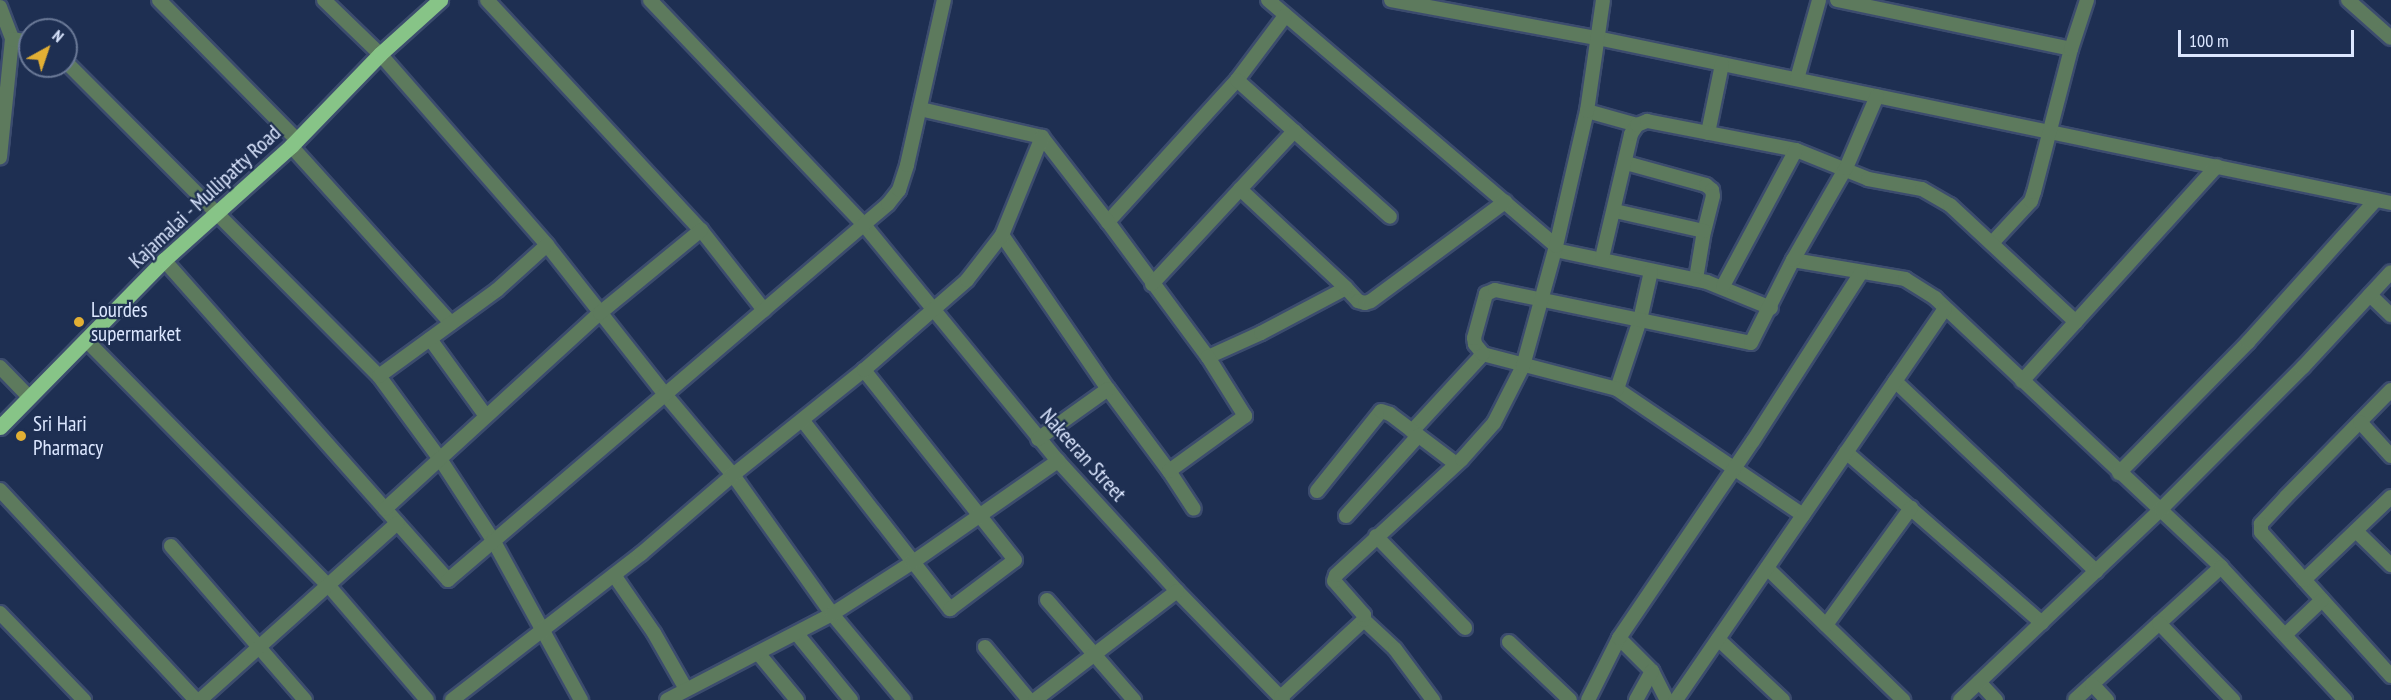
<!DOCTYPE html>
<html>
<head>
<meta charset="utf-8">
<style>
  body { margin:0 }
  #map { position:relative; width:2391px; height:700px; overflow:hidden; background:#1e2f52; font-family:"PT Sans Narrow",sans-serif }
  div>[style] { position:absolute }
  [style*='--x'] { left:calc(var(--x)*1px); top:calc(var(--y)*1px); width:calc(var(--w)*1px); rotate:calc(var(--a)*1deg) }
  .roads { filter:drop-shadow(2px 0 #3c4c6e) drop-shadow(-2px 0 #3c4c6e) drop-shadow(0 2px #3c4c6e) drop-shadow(0 -2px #3c4c6e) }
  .minor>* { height:14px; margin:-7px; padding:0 7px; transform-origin:7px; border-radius:7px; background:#5d7a5d }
  .major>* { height:15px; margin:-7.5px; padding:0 7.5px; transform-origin:7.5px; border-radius:7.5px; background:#87c487 }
  .dots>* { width:16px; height:16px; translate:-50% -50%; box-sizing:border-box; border:3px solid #1e2f52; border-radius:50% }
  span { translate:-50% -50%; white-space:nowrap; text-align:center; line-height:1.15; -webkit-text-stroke:4.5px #1e2f52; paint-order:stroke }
  .street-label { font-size:21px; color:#dce7ff }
  .poi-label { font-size:21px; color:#dce7ff }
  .left { translate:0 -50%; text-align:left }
  .north { position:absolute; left:18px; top:18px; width:60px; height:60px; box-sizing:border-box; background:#1e2f52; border:2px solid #6a7997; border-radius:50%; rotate:40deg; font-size:16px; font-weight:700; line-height:24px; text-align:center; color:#dce7ff }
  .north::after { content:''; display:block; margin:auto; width:21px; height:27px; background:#e2af34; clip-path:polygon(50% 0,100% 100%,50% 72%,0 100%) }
  .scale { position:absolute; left:2178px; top:30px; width:176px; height:27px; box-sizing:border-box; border:3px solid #dce7ff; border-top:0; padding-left:8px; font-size:18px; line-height:21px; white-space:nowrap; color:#dce7ff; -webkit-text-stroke:4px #1e2f52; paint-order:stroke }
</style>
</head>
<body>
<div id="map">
  <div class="roads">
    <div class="minor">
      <i style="--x:159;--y:0;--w:197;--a:45.4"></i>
      <i style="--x:324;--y:0;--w:78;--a:44"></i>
      <i style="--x:380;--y:54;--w:254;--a:48.8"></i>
      <i style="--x:547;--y:245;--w:189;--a:51.7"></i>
      <i style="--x:664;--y:393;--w:107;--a:49.9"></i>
      <i style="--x:733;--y:475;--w:171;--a:54.5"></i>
      <i style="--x:832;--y:614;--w:112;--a:50.1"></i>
      <i style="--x:487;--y:0;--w:314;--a:47.1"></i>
      <i style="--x:701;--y:230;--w:102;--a:51.8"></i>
      <i style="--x:650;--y:0;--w:312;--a:46.4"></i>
      <i style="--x:865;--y:226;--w:304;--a:50.6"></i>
      <i style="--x:1058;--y:461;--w:176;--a:47.5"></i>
      <i style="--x:1177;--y:591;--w:152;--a:45.8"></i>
      <i style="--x:1268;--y:0;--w:379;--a:40.5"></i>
      <i style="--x:1391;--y:0;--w:209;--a:10.5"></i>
      <i style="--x:1597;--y:38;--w:811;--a:11.74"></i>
      <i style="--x:1837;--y:0;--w:239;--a:11.8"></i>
      <i style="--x:2348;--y:0;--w:57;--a:41.5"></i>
      <i style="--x:0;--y:7;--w:34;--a:69"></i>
      <i style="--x:12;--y:39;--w:119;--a:95.8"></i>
      <i style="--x:1285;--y:16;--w:80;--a:126.9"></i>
      <i style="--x:1237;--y:80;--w:192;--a:132.3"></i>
      <i style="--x:1108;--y:222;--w:168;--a:53.5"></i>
      <i style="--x:1208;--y:357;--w:58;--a:-24.4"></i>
      <i style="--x:1261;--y:333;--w:96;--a:-27.9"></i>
      <i style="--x:1346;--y:288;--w:18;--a:47"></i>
      <i style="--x:1358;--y:301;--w:7;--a:16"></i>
      <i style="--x:1365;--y:303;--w:6;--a:-18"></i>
      <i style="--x:1371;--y:301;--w:167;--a:-36.5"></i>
      <i style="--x:12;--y:39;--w:18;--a:9"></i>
      <i style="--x:66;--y:62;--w:443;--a:45.1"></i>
      <i style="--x:379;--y:376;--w:103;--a:53.7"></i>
      <i style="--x:440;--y:459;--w:97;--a:56.8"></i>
      <i style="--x:493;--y:540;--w:183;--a:61.2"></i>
      <i style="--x:1797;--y:79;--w:82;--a:-74.4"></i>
      <i style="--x:1237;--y:80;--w:205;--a:41.8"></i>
      <i style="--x:920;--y:109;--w:125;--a:12.9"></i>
      <i style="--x:1042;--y:137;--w:108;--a:52.2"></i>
      <i style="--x:1587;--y:111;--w:52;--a:15.6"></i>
      <i style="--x:1708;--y:133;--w:70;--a:-78.5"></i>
      <i style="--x:291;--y:146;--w:239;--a:47.9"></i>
      <i style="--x:1626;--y:163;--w:83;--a:15.4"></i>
      <i style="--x:1706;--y:185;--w:8;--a:40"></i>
      <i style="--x:1712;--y:190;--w:6;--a:81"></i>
      <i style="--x:1713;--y:196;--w:36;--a:104"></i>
      <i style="--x:1704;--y:231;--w:49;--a:99.5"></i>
      <i style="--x:1240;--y:189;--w:145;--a:43"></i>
      <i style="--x:1615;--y:211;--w:91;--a:12.7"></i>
      <i style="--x:1002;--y:235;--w:187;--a:55.5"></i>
      <i style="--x:1108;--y:389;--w:102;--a:53.4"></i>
      <i style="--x:1169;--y:471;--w:45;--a:56.7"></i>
      <i style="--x:1992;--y:243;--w:57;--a:-47.1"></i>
      <i style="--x:2031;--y:201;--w:9;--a:-72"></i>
      <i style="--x:2034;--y:192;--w:148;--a:-75.5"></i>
      <i style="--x:2071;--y:49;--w:52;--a:-71.9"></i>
      <i style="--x:1555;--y:250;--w:155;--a:11.9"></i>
      <i style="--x:1707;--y:282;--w:69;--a:22.1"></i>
      <i style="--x:1602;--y:258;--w:127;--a:-76.8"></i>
      <i style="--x:1631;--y:134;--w:11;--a:-56"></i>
      <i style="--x:1637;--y:125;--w:11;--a:-22"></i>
      <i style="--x:1647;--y:121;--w:152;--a:11"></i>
      <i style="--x:1796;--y:150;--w:78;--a:21.9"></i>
      <i style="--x:1868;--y:179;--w:55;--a:10.5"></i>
      <i style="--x:1922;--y:189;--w:32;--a:30"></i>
      <i style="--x:1950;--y:205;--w:172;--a:42.9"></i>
      <i style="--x:164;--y:260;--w:428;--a:48.4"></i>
      <i style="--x:448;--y:580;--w:579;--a:-40.52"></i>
      <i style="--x:888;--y:204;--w:18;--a:-52"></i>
      <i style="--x:899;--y:190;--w:26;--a:-72"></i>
      <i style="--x:907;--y:165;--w:169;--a:-77.4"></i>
      <i style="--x:1793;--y:260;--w:114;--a:9.6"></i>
      <i style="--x:1905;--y:279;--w:36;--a:32"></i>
      <i style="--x:1935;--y:298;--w:393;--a:43.2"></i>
      <i style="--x:2221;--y:567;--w:197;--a:137.7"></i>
      <i style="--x:1152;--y:284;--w:209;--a:-47.1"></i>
      <i style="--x:1723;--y:286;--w:154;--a:-61.8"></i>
      <i style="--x:2370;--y:295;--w:29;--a:44"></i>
      <i style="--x:430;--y:339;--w:95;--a:54"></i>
      <i style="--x:86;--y:340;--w:346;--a:45.4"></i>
      <i style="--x:329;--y:586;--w:150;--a:49.3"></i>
      <i style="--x:0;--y:367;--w:42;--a:46"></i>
      <i style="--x:379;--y:376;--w:146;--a:-36.1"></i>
      <i style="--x:497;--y:290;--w:67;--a:-42"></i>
      <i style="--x:1895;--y:381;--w:277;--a:43.4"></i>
      <i style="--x:2022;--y:381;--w:290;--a:-47.8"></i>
      <i style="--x:1617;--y:389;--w:73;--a:-71.6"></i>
      <i style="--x:1640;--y:320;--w:50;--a:-77.3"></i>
      <i style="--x:2391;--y:390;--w:150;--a:134.5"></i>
      <i style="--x:2286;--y:497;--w:37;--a:133"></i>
      <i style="--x:2261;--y:524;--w:8;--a:90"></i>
      <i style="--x:2261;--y:532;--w:194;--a:47.9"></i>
      <i style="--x:803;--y:421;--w:239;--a:52"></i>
      <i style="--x:950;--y:609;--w:81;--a:-37"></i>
      <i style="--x:1015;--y:560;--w:243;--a:-128.5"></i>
      <i style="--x:2360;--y:422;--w:46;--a:47.6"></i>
      <i style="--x:1412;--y:431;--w:105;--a:-47.3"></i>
      <i style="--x:1038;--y:439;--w:86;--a:-35.5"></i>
      <i style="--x:1846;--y:452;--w:260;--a:41.1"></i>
      <i style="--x:1169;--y:471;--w:94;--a:-35.9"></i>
      <i style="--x:1245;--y:416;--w:70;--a:-122.1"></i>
      <i style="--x:2119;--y:473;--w:184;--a:-45.4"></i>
      <i style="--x:2248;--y:342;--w:191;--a:-48"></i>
      <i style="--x:0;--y:490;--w:287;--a:47"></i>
      <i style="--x:1317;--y:491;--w:102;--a:-51.3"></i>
      <i style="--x:1381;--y:411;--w:9;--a:18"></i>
      <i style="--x:1390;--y:414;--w:83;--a:37.1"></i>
      <i style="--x:385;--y:509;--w:291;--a:-42.4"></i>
      <i style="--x:600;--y:313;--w:131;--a:-39.4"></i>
      <i style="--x:1803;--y:515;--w:225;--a:-145.9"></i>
      <i style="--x:1617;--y:389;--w:138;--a:-165.4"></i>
      <i style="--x:1483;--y:354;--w:13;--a:-129"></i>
      <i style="--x:1475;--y:344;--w:6;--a:-99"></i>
      <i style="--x:1474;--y:338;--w:46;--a:-74.7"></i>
      <i style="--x:1486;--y:294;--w:10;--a:-24"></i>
      <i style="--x:1495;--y:290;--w:261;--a:11.7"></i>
      <i style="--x:1751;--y:343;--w:93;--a:-63.2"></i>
      <i style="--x:1793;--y:260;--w:106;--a:-60.1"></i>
      <i style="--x:1846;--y:168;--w:78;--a:-66.7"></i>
      <i style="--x:1346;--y:516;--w:108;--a:-48"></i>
      <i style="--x:2356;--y:531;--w:49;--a:44.2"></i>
      <i style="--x:1376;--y:536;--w:128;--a:45.9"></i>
      <i style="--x:171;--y:546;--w:204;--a:49"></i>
      <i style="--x:2221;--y:567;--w:182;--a:47"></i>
      <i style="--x:1767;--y:568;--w:190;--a:44.1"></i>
      <i style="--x:614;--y:575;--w:70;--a:55.4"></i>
      <i style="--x:654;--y:633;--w:64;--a:60.3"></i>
      <i style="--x:2304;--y:580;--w:120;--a:-43.7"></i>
      <i style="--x:1047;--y:600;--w:133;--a:49"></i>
      <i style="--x:0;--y:613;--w:121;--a:46"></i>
      <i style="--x:1364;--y:620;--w:42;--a:43.1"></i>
      <i style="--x:1395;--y:649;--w:64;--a:53.3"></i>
      <i style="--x:2159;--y:623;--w:107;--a:46.1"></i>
      <i style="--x:1826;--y:625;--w:145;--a:-54"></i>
      <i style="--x:797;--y:634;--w:85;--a:50.7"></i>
      <i style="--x:2285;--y:635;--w:51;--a:-43.4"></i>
      <i style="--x:1619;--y:638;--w:47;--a:45"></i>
      <i style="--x:1652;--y:671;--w:33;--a:63"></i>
      <i style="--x:1718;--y:639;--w:89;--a:43.2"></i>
      <i style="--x:1509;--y:642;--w:84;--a:43.6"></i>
      <i style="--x:985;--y:647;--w:69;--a:50.3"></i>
      <i style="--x:758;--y:653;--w:61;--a:50.3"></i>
      <i style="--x:1979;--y:682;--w:25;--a:47"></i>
      <i style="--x:2092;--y:684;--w:22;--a:47"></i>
      <i style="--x:1281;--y:697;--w:113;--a:-42.9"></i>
      <i style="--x:1364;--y:620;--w:5;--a:-90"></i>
      <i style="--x:1364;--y:615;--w:45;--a:-131.4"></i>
      <i style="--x:1334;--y:581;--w:6;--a:-72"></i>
      <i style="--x:1336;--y:575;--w:171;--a:-42.6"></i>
      <i style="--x:1462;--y:459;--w:48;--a:-48.4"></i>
      <i style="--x:1494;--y:423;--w:64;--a:-63"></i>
      <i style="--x:1523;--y:366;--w:124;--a:-74.6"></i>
      <i style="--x:1556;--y:246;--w:139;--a:-77.1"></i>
      <i style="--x:1587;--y:111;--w:112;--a:-81.8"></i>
      <i style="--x:200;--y:700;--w:265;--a:-41.9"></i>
      <i style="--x:452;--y:700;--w:239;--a:-37.7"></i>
      <i style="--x:641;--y:554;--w:121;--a:-40.7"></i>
      <i style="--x:733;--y:475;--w:168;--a:-38.7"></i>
      <i style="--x:864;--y:370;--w:137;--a:-41.1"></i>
      <i style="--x:967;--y:280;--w:57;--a:-52.1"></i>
      <i style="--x:1002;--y:235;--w:106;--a:-67.8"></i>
      <i style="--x:667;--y:700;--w:186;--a:-27.5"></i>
      <i style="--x:832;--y:614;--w:96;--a:-32.7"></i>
      <i style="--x:913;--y:562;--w:177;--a:-34.9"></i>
      <i style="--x:1035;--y:700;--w:179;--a:-37.5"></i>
      <i style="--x:1588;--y:700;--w:69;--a:-63.4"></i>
      <i style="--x:1619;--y:638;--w:238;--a:-55.8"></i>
      <i style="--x:1753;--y:441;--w:200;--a:-57.3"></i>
      <i style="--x:1636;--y:700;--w:33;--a:-61"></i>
      <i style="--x:1676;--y:700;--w:475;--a:-55.5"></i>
      <i style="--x:1960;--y:700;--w:277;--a:-43.5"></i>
      <i style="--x:2161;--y:509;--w:201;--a:-45"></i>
      <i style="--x:2303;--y:367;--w:129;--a:-47.2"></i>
    </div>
    <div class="major">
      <i style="--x:0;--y:427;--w:234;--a:-45.5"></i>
      <i style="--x:164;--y:260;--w:171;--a:-41.9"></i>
      <i style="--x:291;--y:146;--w:128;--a:-45.9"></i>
      <i style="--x:380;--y:54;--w:81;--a:-42"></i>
    </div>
  </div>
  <div class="dots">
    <i style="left:79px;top:322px;background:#e2af34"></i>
    <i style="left:21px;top:436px;background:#e2af34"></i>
  </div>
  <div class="street-label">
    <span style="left:205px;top:197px;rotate:-43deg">Kajamalai - Mullipatty Road</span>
    <span style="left:1083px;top:455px;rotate:48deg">Nakeeran Street</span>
  </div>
  <div class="poi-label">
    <span class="left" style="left:91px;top:322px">Lourdes<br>supermarket</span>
    <span class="left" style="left:33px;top:436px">Sri Hari<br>Pharmacy</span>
  </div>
  <div class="north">N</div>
  <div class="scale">100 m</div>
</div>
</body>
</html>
